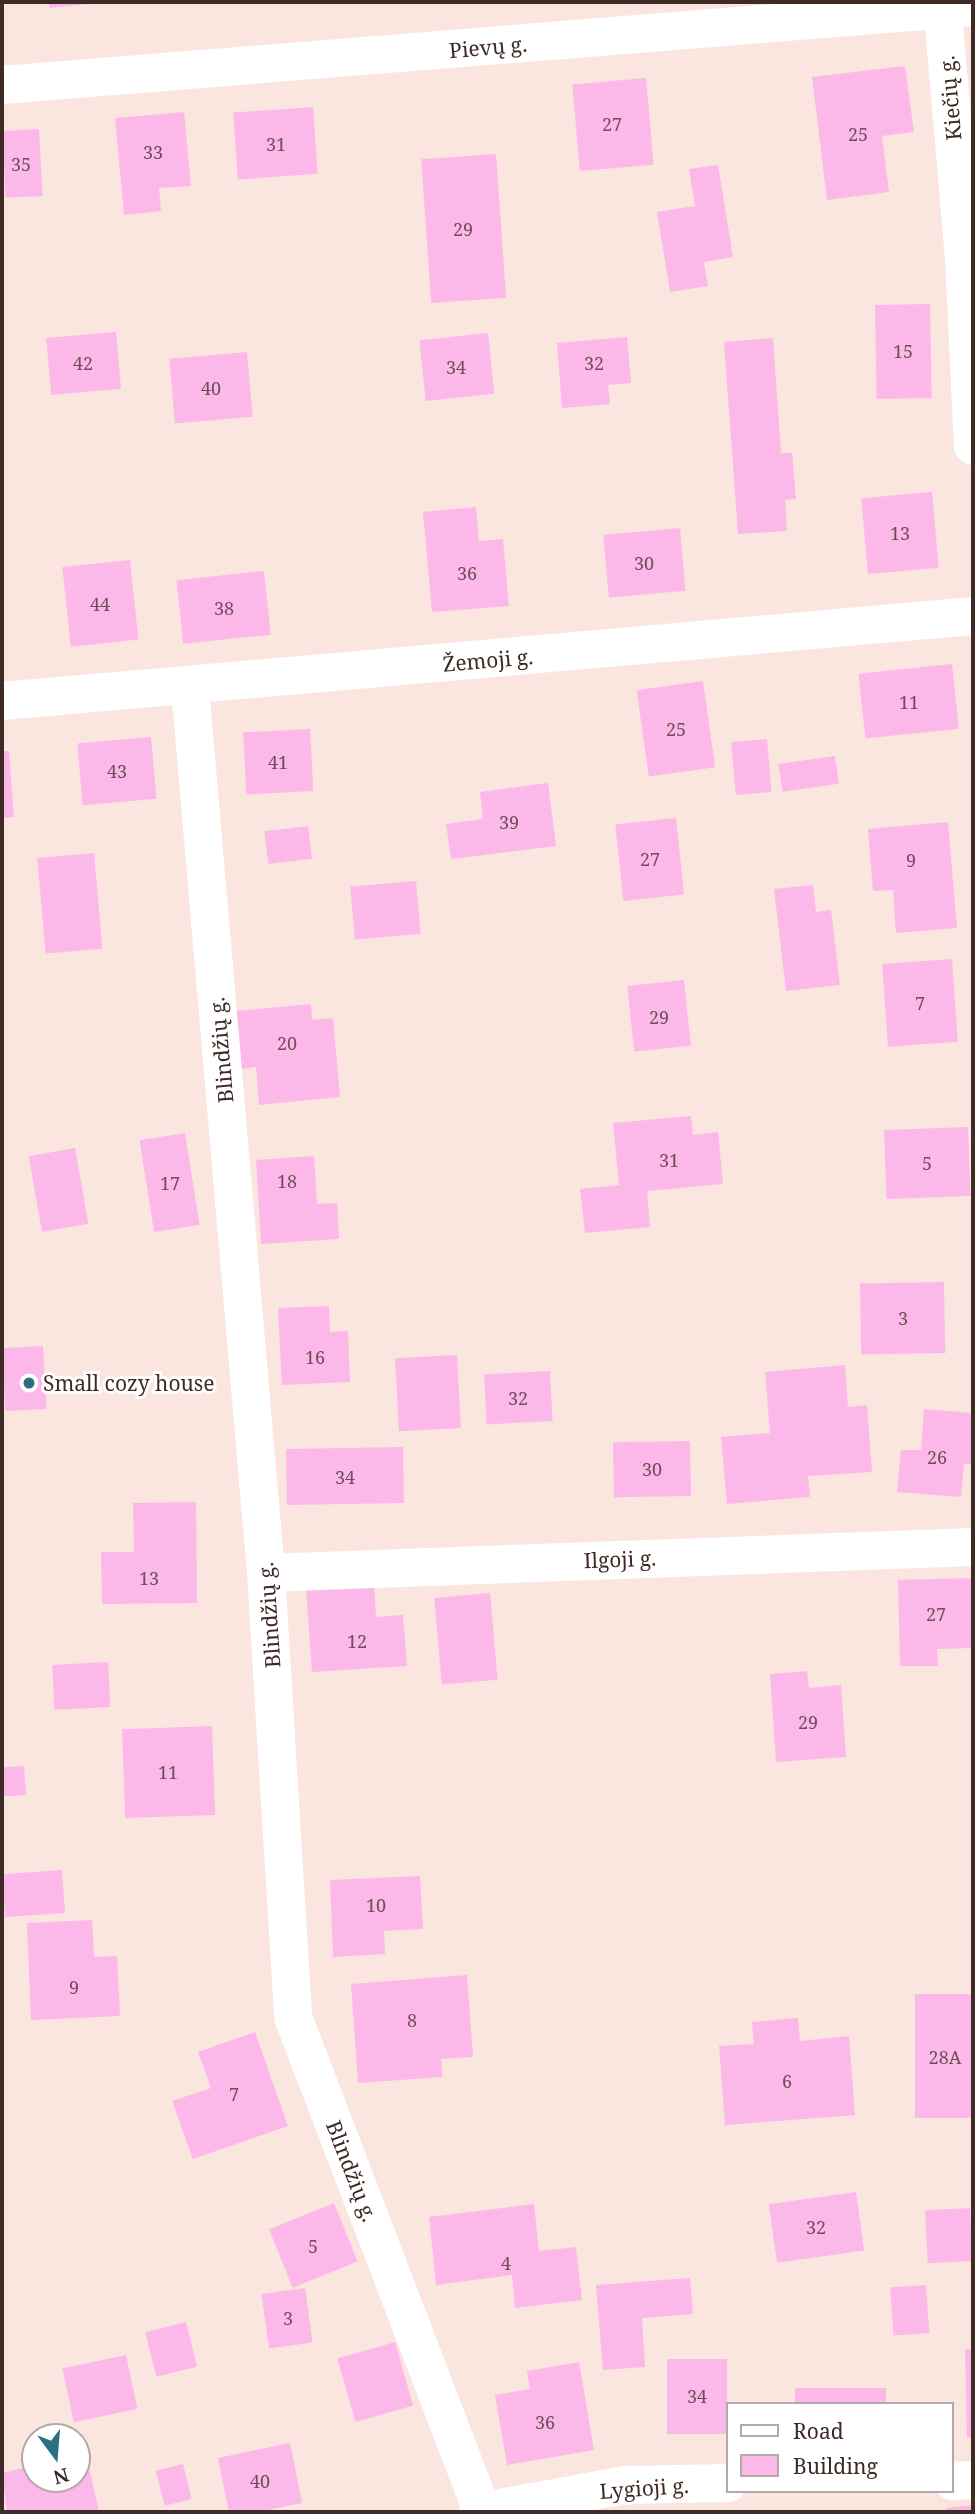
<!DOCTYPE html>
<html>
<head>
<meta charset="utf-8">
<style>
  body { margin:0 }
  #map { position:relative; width:975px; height:2514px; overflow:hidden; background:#fbe5df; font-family:"Noto Serif",serif }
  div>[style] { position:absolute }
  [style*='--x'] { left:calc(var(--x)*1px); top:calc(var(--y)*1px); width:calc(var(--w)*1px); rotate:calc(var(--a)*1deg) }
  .building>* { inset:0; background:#fdb8ea; transform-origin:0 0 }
  .minor>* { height:38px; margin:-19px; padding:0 19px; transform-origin:19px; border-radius:19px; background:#fff }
  .dots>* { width:19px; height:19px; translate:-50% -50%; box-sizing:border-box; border:4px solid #fff; border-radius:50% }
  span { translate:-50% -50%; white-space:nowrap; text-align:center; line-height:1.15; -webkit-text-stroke:6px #fff; paint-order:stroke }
  .number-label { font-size:18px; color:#6e4e56 }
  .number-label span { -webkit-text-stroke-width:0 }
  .street-label { font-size:21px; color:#3f2b25 }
  .poi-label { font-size:21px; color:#3f2b25 }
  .left { translate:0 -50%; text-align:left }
  .frame { position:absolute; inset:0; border:4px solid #3f2b25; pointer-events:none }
  .legend { position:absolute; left:726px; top:2402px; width:228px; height:91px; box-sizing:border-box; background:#fff; border:2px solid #b2aaa8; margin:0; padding:9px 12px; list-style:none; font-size:21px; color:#3f2b25 }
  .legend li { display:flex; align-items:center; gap:14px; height:35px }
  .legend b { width:35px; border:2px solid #b2aaa8 }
  .north { position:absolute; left:21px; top:2423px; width:70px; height:70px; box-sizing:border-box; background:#fff; border:2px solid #b2aaa8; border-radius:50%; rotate:164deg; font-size:19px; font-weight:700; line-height:28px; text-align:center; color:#3f2b25 }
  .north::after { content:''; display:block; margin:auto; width:24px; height:32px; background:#2b6f80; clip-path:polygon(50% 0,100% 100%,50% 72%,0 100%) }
</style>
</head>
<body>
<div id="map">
  <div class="building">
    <i style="clip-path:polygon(49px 2px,90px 2px,90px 4px,49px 8px)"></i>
    <i style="clip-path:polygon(905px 66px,914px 132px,882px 136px,889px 192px,827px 200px,812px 77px)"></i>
    <i style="left:646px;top:78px;width:87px;height:74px;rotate:85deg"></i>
    <i style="left:313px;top:107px;width:67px;height:80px;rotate:86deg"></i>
    <i style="clip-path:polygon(184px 112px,191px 186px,159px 188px,161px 211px,124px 215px,115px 118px)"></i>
    <i style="left:39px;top:129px;width:67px;height:37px;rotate:87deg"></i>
    <i style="left:496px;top:154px;width:144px;height:75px;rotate:86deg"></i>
    <i style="clip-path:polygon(718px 165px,733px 257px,704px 262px,708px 286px,670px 292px,657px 212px,695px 206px,689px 169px)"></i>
    <i style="left:930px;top:304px;width:94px;height:55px;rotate:89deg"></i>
    <i style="left:116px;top:332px;width:57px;height:70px;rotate:85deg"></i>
    <i style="left:488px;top:333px;width:61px;height:69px;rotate:84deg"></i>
    <i style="clip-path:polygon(627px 337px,631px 383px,608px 385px,610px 404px,562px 408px,557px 343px)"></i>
    <i style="clip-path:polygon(773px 338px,781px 453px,792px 453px,796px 499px,785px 500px,787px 531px,738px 534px,724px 342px)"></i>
    <i style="left:247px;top:352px;width:65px;height:78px;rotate:85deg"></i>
    <i style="left:932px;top:492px;width:76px;height:71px;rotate:85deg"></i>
    <i style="clip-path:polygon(476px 507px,479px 541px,503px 539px,509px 606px,432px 612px,423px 512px)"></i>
    <i style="left:680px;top:528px;width:63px;height:77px;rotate:85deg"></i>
    <i style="left:130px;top:560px;width:80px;height:68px;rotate:84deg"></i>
    <i style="left:264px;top:571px;width:64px;height:88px;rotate:84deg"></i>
    <i style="left:952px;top:664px;width:65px;height:94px;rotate:84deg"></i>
    <i style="left:703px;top:681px;width:87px;height:67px;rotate:82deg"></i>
    <i style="left:310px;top:729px;width:62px;height:67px;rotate:87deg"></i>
    <i style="left:151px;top:737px;width:62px;height:74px;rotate:85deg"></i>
    <i style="left:767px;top:739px;width:53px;height:36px;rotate:85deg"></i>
    <i style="clip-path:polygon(2px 751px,9px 751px,14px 817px,2px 818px)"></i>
    <i style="left:835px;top:756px;width:28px;height:57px;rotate:82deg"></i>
    <i style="clip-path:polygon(548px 783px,556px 846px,451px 859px,446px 824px,483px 819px,480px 792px)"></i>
    <i style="left:676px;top:818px;width:77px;height:61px;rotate:84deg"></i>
    <i style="clip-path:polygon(948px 822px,957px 928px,896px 933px,893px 890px,873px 891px,868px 829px)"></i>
    <i style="left:308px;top:826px;width:33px;height:44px;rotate:83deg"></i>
    <i style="left:94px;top:853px;width:96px;height:57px;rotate:85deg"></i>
    <i style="left:416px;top:881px;width:53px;height:66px;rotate:85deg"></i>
    <i style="clip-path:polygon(813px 885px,816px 912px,831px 910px,840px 985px,786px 991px,774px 889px)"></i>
    <i style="left:952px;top:959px;width:83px;height:70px;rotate:86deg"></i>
    <i style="left:684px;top:980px;width:66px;height:57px;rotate:84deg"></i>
    <i style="clip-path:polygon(311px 1004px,312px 1020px,333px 1018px,340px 1097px,259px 1105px,256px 1067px,241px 1069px,236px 1011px)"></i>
    <i style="clip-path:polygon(691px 1116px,693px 1135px,718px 1132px,723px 1184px,647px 1191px,650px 1227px,585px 1233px,580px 1189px,619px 1185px,613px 1123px)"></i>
    <i style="left:968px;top:1127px;width:69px;height:84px;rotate:88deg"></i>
    <i style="left:185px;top:1133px;width:93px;height:46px;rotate:81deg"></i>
    <i style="left:75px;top:1148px;width:77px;height:47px;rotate:80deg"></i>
    <i style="clip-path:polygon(314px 1156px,317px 1204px,337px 1203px,339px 1239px,261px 1244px,256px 1160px)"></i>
    <i style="left:944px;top:1282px;width:71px;height:84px;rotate:89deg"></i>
    <i style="clip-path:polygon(329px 1306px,330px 1332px,348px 1331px,350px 1382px,282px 1385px,278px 1308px)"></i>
    <i style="left:43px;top:1346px;width:63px;height:41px;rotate:87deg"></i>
    <i style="left:457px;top:1355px;width:73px;height:62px;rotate:87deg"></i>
    <i style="clip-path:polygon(845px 1365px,848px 1407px,867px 1405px,872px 1472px,808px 1476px,810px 1497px,727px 1504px,721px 1437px,770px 1433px,765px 1372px)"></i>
    <i style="left:550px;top:1371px;width:50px;height:66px;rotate:87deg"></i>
    <i style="clip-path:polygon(924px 1409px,973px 1413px,973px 1464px,964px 1464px,961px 1497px,897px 1492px,901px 1450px,921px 1450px)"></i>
    <i style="left:690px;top:1441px;width:55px;height:77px;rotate:89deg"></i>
    <i style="left:403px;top:1447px;width:56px;height:117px;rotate:89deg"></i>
    <i style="clip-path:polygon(196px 1502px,197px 1603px,102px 1604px,101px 1552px,134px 1552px,133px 1503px)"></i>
    <i style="clip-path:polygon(973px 1578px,973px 1648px,937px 1649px,938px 1666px,900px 1666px,898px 1580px)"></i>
    <i style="clip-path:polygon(374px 1585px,376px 1617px,403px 1615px,407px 1666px,312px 1672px,306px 1590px)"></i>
    <i style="left:490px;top:1593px;width:87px;height:56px;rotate:85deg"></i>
    <i style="left:108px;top:1662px;width:45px;height:56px;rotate:87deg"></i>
    <i style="clip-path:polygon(807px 1671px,809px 1688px,841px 1685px,846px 1757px,776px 1762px,770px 1674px)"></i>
    <i style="left:212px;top:1726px;width:89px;height:90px;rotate:88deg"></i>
    <i style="left:24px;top:1766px;width:29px;height:22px;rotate:86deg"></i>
    <i style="left:62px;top:1870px;width:43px;height:60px;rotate:86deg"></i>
    <i style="clip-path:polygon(420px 1876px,423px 1929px,384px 1931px,385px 1954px,333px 1957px,330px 1880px)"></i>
    <i style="clip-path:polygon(92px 1920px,94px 1957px,117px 1956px,120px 2016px,31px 2020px,27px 1923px)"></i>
    <i style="clip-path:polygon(467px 1975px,473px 2057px,441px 2059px,442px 2077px,358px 2083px,351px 1984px)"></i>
    <i style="left:973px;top:1994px;width:124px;height:58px;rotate:90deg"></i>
    <i style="clip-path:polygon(798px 2018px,800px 2041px,849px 2036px,855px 2115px,725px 2125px,719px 2046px,754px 2044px,752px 2022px)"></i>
    <i style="clip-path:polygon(255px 2032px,288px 2126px,193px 2159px,172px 2101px,211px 2088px,198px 2052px)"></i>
    <i style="left:856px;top:2192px;width:59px;height:88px;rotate:82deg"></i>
    <i style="left:334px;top:2203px;width:63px;height:70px;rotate:68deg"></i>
    <i style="clip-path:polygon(534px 2204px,539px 2251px,576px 2247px,582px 2300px,515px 2308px,512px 2275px,436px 2285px,429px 2217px)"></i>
    <i style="left:970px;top:2208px;width:53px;height:45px;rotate:87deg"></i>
    <i style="clip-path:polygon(690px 2278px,693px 2314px,642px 2318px,645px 2367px,603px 2370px,596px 2285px)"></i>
    <i style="left:926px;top:2285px;width:48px;height:36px;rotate:86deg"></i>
    <i style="left:305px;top:2288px;width:55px;height:44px;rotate:82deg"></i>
    <i style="left:186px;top:2322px;width:46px;height:42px;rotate:76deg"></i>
    <i style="left:395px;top:2342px;width:66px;height:60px;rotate:74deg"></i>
    <i style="clip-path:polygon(965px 2349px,973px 2349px,973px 2438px,967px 2438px)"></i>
    <i style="left:126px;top:2355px;width:55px;height:65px;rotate:78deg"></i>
    <i style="left:667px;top:2359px;width:60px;height:75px"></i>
    <i style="clip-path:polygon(579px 2362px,594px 2450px,507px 2465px,495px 2395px,530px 2389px,527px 2371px)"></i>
    <i style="left:886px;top:2388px;width:16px;height:91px;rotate:90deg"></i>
    <i style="clip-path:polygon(290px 2443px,302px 2503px,259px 2512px,229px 2512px,218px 2458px)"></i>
    <i style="clip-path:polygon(86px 2454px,99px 2512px,7px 2512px,2px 2473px,35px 2465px,35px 2479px,77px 2479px,77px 2456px)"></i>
    <i style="left:183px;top:2464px;width:36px;height:28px;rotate:76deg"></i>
    <i style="clip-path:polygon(973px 2505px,973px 2512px,946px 2512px,946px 2508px)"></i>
  </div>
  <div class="minor">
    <i style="--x:942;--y:2;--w:256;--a:85.1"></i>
    <i style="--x:964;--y:257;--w:189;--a:87.3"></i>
    <i style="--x:2;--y:85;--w:974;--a:-4.59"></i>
    <i style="--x:190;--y:687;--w:889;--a:85.1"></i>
    <i style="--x:266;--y:1573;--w:445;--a:86.5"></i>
    <i style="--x:293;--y:2017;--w:529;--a:69.06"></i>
    <i style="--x:2;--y:701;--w:975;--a:-5"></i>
    <i style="--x:266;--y:1573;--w:707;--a:-2.11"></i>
    <i style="--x:952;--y:2481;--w:21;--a:-3"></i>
    <i style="--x:478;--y:2512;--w:149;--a:-10.4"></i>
    <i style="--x:625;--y:2485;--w:103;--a:-1.1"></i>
  </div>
  <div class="dots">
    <i style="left:29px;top:1383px;background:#2b6f80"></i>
  </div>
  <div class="number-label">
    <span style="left:612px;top:124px">27</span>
    <span style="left:858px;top:134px">25</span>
    <span style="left:276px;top:144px">31</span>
    <span style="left:153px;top:152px">33</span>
    <span style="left:21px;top:164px">35</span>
    <span style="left:463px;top:229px">29</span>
    <span style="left:903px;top:351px">15</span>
    <span style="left:83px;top:363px">42</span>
    <span style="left:594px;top:363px">32</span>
    <span style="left:456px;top:367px">34</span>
    <span style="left:211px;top:388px">40</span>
    <span style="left:900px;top:533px">13</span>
    <span style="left:644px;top:563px">30</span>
    <span style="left:467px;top:573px">36</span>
    <span style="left:100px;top:604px">44</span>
    <span style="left:224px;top:608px">38</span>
    <span style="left:909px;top:702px">11</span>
    <span style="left:676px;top:729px">25</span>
    <span style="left:278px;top:762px">41</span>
    <span style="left:117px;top:771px">43</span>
    <span style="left:509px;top:822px">39</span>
    <span style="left:650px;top:859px">27</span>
    <span style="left:911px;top:860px">9</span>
    <span style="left:920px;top:1003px">7</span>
    <span style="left:659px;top:1017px">29</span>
    <span style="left:287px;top:1043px">20</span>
    <span style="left:669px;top:1160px">31</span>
    <span style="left:927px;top:1163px">5</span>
    <span style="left:287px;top:1181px">18</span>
    <span style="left:170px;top:1183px">17</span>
    <span style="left:903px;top:1318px">3</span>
    <span style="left:315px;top:1357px">16</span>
    <span style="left:518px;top:1398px">32</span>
    <span style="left:937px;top:1457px">26</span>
    <span style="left:652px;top:1469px">30</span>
    <span style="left:345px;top:1477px">34</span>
    <span style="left:149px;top:1578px">13</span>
    <span style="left:936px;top:1614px">27</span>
    <span style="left:357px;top:1641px">12</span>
    <span style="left:808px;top:1722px">29</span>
    <span style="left:168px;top:1772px">11</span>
    <span style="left:376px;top:1905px">10</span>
    <span style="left:74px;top:1987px">9</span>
    <span style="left:412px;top:2020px">8</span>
    <span style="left:945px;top:2057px">28A</span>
    <span style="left:787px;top:2081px">6</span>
    <span style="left:234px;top:2094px">7</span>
    <span style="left:816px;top:2227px">32</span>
    <span style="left:313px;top:2246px">5</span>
    <span style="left:506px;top:2263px">4</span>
    <span style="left:288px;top:2318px">3</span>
    <span style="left:697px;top:2396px">34</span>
    <span style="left:545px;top:2422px">36</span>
    <span style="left:260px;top:2481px">40</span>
  </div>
  <div class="street-label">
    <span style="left:488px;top:47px;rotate:-5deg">Pievų g.</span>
    <span style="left:950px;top:98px;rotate:-95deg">Kiečių g.</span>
    <span style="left:488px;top:660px;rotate:-5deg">Žemoji g.</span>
    <span style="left:221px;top:1050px;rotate:-95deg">Blindžių g.</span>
    <span style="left:620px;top:1559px;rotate:-2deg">Ilgoji g.</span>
    <span style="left:269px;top:1615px;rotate:-94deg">Blindžių g.</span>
    <span style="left:352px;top:2171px;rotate:69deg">Blindžių g.</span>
    <span style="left:644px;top:2488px;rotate:-4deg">Lygioji g.</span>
  </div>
  <div class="poi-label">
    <span class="left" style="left:43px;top:1383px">Small cozy house</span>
  </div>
  <div class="frame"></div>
  <ul class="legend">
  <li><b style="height:9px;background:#fff"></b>Road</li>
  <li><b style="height:19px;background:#fdb8ea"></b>Building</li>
  </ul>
  <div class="north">N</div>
</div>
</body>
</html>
